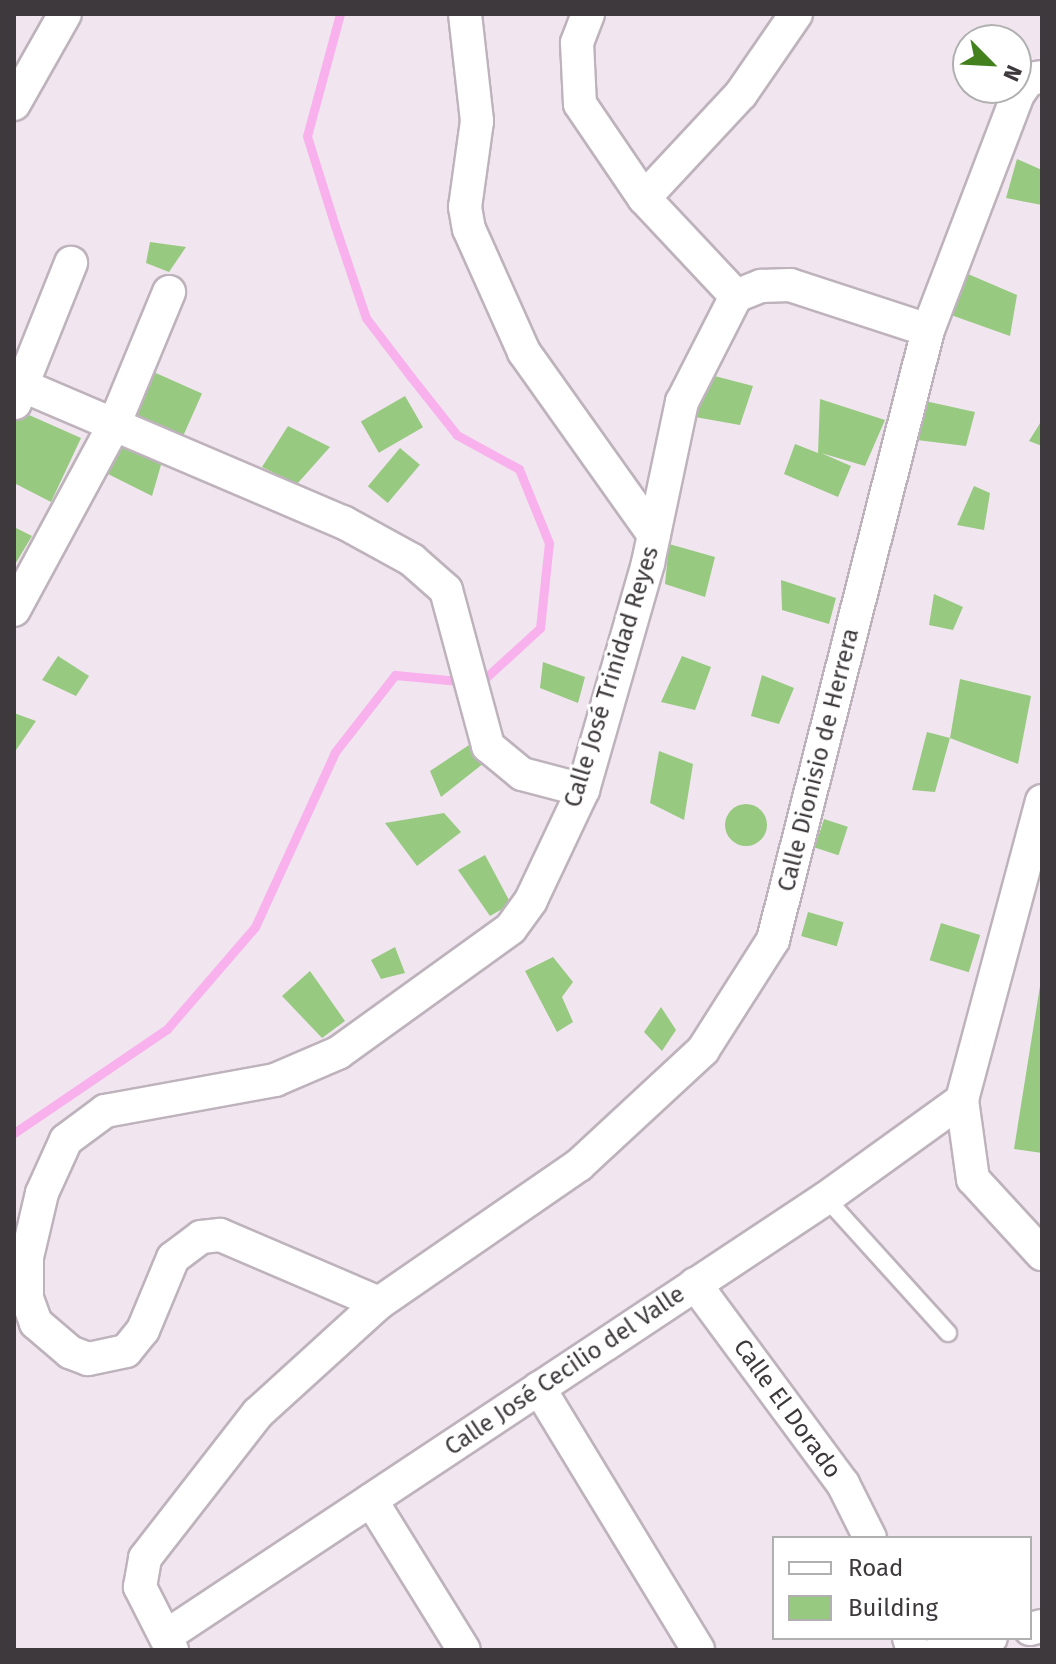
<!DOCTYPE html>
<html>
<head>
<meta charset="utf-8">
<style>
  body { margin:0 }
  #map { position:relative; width:1056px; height:1664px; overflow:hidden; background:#f1e6ef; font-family:"Fira Sans",sans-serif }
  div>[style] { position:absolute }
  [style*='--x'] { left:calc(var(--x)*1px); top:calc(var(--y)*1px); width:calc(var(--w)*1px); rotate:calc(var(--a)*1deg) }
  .stream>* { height:9px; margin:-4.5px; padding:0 4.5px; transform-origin:4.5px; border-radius:4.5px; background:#f8b1ed }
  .building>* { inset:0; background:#97c981; transform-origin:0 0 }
  .round { border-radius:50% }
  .roads { filter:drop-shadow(2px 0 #beb3bc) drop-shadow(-2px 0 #beb3bc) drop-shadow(0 2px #beb3bc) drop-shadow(0 -2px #beb3bc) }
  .lane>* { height:16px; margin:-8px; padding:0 8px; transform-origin:8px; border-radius:8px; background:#fff }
  .street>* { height:32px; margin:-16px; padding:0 16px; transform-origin:16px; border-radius:16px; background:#fff }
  span { translate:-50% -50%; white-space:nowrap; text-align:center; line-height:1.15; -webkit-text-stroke:6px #fff; paint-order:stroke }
  .street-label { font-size:24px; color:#3d393c }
  .frame { position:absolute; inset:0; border:16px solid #3d393c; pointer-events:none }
  .legend { position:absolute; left:772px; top:1536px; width:260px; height:104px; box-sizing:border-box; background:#fff; border:2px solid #b1b0b1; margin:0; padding:10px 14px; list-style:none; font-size:24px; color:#3d393c }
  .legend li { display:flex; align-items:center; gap:16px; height:40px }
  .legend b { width:40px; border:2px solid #b1b0b1 }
  .north { position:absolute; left:952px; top:24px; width:80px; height:80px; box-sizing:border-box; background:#fff; border:2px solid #b1b0b1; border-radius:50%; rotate:114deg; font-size:22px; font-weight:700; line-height:32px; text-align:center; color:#3d393c }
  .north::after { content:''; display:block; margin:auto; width:28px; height:36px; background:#43811f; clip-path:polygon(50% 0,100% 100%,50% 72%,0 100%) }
</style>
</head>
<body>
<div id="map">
  <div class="stream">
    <i style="--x:14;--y:1133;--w:185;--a:-34.2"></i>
    <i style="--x:167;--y:1029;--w:135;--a:-49.2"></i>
    <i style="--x:255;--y:927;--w:192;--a:-65.4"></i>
    <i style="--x:335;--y:752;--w:98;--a:-52.1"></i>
    <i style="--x:395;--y:675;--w:85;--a:5.4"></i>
    <i style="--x:480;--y:683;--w:81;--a:-42.5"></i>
    <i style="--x:540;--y:628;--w:85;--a:-84"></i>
    <i style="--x:549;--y:543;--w:80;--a:-112.1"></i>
    <i style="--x:519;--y:469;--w:71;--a:-151.3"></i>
    <i style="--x:457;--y:435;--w:74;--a:-128.4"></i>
    <i style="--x:411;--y:377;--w:74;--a:-127.3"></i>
    <i style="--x:366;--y:318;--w:97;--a:-108.6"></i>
    <i style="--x:335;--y:226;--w:94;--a:-107.3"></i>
    <i style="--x:307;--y:136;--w:126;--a:-74.9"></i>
  </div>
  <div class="building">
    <i style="clip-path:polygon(1017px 159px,1042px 170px,1042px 205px,1006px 198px)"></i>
    <i style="clip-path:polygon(150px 242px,186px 247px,169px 272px,146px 263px)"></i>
    <i style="clip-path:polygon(968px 274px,1017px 295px,1010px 336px,951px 315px)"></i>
    <i style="left:149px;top:370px;width:58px;height:48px;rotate:24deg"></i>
    <i style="clip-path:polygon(707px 374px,753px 386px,740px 425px,695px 417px)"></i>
    <i style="left:405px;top:396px;width:36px;height:51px;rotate:60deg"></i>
    <i style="clip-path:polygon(820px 399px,885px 420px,865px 466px,821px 453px,851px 466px,838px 497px,784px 474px,795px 444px,818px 453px)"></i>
    <i style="clip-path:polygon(925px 401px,975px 412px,966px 446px,917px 440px)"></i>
    <i style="clip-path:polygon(20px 411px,81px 438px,51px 502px,14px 483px,14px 422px)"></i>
    <i style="clip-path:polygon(1042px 420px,1042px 446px,1029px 441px)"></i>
    <i style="clip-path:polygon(288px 426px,330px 447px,297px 484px,262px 467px)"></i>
    <i style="clip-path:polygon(124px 441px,163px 458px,152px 496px,102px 471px)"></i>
    <i style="left:400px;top:448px;width:26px;height:50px;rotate:40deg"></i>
    <i style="clip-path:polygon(974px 486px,990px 493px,984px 530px,957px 525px)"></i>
    <i style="clip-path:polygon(14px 527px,32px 536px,14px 566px)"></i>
    <i style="clip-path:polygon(669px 544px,715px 557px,705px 597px,665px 584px)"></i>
    <i style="clip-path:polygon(781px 580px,836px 598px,829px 624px,782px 610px)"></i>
    <i style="clip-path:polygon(934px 594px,963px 607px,953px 630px,929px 625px)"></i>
    <i style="clip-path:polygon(58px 656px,89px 676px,76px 696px,42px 680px)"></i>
    <i style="clip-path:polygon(682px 656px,711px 667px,695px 710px,661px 702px)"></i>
    <i style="clip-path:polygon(543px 662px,585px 677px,578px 703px,540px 688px)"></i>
    <i style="clip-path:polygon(762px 675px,794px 688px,779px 724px,751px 716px)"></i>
    <i style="clip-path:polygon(960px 679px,1031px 696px,1018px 764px,950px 738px,935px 792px,912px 790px,927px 732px,950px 738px)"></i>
    <i style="clip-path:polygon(14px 713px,36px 721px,14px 753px)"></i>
    <i style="clip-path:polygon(472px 743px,489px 759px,441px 797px,430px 771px)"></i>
    <i style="clip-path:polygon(659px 751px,693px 764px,684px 820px,650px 803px)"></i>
    <i class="round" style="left:725px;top:804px;width:42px;height:42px"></i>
    <i style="clip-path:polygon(444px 813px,461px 832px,417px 866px,385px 823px)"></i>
    <i style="left:824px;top:819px;width:25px;height:30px;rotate:18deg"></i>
    <i style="clip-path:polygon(485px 855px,511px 904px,490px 916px,458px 870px)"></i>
    <i style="left:808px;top:912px;width:37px;height:25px;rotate:16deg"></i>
    <i style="left:941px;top:923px;width:41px;height:39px;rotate:17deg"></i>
    <i style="clip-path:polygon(395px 947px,405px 973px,381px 979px,371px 960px)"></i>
    <i style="clip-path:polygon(553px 957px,573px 982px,562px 997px,573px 1022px,557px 1032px,525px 971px)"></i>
    <i style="clip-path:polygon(310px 971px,345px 1021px,322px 1038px,282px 996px)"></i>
    <i style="clip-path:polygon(1040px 986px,1042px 986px,1042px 1153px,1014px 1149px)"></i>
    <i style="clip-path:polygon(661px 1007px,676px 1030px,662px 1051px,644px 1032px)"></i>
  </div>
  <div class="roads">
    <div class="lane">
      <i style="--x:826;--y:1198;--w:182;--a:47.9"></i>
    </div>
    <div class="street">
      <i style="--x:465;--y:14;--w:108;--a:83.6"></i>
      <i style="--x:477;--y:121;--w:87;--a:97.9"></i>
      <i style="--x:465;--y:207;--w:22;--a:80"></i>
      <i style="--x:469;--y:229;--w:135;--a:65.9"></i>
      <i style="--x:524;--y:352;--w:224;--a:54.6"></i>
      <i style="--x:588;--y:14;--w:31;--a:111"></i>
      <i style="--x:577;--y:43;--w:61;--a:87.2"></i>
      <i style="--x:580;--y:104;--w:114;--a:55.8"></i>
      <i style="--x:644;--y:198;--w:134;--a:46.8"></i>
      <i style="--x:14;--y:104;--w:103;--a:-60.5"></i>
      <i style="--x:644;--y:198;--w:142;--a:-47"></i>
      <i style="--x:741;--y:94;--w:97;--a:-55.5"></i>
      <i style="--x:14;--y:382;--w:358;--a:23.1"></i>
      <i style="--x:343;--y:522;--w:79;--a:28.8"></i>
      <i style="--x:412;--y:560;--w:45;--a:41.4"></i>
      <i style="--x:446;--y:590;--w:162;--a:74.9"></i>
      <i style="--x:488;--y:746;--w:44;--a:39.5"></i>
      <i style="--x:522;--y:774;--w:63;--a:14.7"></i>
      <i style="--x:15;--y:403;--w:151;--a:-68.2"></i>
      <i style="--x:14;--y:610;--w:210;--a:-61.6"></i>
      <i style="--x:114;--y:425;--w:144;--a:-67.5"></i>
      <i style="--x:1042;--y:801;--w:310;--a:105"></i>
      <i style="--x:962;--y:1100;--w:80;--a:82.1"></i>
      <i style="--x:973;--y:1179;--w:102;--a:47.4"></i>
      <i style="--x:695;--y:1284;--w:249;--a:53.5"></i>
      <i style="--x:843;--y:1484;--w:60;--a:63.4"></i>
      <i style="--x:379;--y:1303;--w:243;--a:-34.6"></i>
      <i style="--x:579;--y:1165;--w:169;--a:-42.8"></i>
      <i style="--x:703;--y:1050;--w:130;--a:-57.5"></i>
      <i style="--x:773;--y:940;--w:629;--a:-75.74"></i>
      <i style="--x:928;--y:330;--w:253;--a:-69.1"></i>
      <i style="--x:1018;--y:94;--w:19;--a:-54"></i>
      <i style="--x:1029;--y:79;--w:13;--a:-9"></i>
      <i style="--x:539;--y:1388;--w:306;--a:58.7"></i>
      <i style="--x:371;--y:1500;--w:176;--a:58.2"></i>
      <i style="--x:1030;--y:1629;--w:12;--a:-14"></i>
      <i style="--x:166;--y:1636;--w:792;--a:-33.57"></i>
      <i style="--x:826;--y:1198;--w:168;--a:-35.8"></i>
      <i style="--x:909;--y:1638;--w:13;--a:72"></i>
      <i style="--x:172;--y:1650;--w:71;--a:-116.9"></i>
      <i style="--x:140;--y:1587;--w:29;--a:-80"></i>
      <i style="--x:145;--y:1558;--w:184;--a:-52.1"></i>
      <i style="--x:258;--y:1413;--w:164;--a:-42.3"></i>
      <i style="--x:379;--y:1303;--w:173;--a:-156.8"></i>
      <i style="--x:220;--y:1235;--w:19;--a:174"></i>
      <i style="--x:201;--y:1237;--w:35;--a:143"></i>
      <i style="--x:173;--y:1258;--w:78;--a:112.6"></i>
      <i style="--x:143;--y:1330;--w:27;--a:129"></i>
      <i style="--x:126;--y:1351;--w:39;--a:168"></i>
      <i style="--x:88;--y:1359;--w:19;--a:-159"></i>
      <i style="--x:70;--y:1352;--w:45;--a:-139.5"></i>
      <i style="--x:36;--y:1323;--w:27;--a:-110"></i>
      <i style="--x:27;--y:1298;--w:41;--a:-90"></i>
      <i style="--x:27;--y:1257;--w:66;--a:-76.8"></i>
      <i style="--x:42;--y:1193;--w:58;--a:-65.6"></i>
      <i style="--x:66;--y:1140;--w:49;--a:-36.6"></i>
      <i style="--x:105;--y:1111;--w:173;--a:-10.3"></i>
      <i style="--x:275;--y:1080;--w:69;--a:-23.2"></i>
      <i style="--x:338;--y:1053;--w:213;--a:-35.8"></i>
      <i style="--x:511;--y:928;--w:34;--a:-54"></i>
      <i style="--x:531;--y:900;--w:122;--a:-64.7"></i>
      <i style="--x:583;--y:790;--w:236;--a:-74"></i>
      <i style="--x:648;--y:563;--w:165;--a:-78.1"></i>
      <i style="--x:682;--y:402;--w:119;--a:-63"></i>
      <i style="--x:736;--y:296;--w:27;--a:-22"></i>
      <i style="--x:761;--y:286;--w:29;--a:-2"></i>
      <i style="--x:790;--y:285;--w:145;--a:18.1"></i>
      <i style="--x:940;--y:1650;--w:52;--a:-13.2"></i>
    </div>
  </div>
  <div class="street-label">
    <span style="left:612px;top:677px;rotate:-73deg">Calle José Trinidad Reyes</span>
    <span style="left:819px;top:760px;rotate:-76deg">Calle Dionisio de Herrera</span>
    <span style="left:565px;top:1371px;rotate:-34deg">Calle José Cecilio del Valle</span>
    <span style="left:787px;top:1409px;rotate:54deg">Calle El Dorado</span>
  </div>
  <div class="frame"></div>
  <ul class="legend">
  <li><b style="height:10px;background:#fff"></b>Road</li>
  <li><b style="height:22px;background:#97c981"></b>Building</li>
  </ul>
  <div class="north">N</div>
</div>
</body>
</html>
